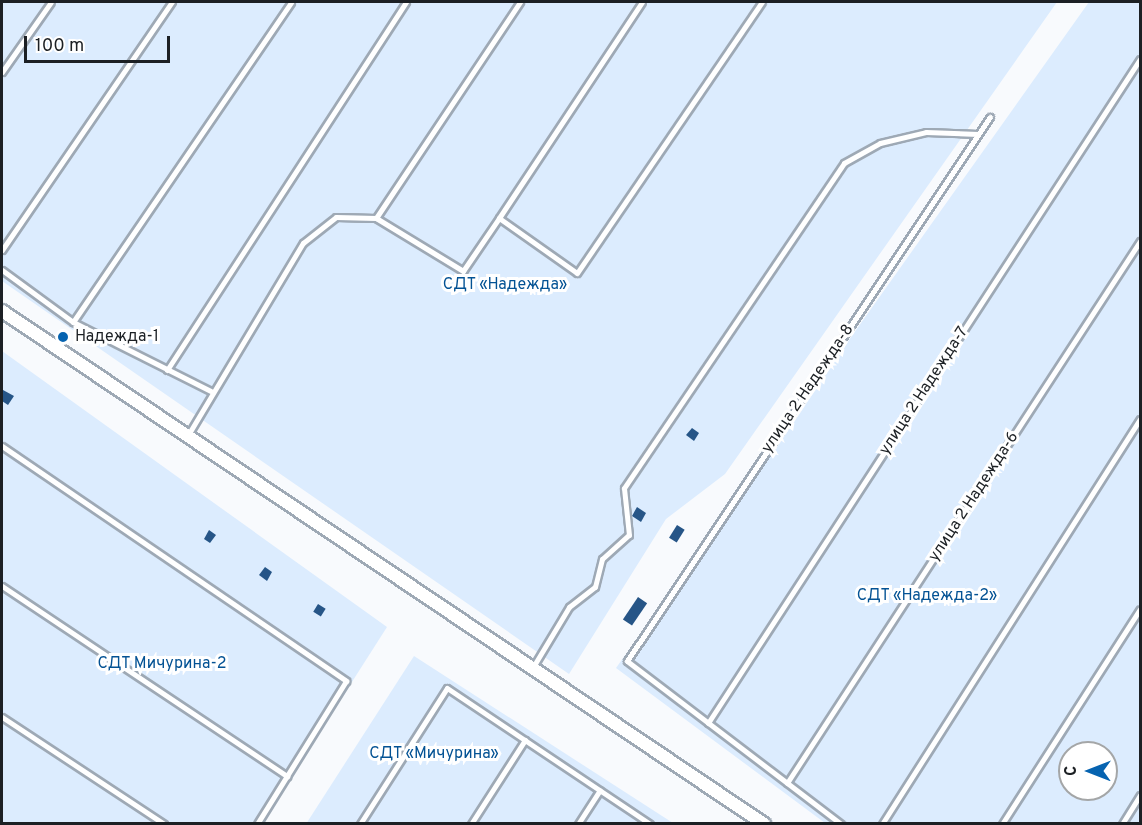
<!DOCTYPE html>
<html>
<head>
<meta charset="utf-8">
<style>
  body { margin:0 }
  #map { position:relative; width:1142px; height:825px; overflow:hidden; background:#f8fafd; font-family:Overpass,sans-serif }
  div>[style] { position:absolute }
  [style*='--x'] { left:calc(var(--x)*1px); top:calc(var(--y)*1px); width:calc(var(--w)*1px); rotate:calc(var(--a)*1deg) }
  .green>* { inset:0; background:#dcecfe }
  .building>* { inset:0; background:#265587; transform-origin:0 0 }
  .roads { filter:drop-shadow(2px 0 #9ea9b5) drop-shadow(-2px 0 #9ea9b5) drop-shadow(0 2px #9ea9b5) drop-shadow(0 -2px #9ea9b5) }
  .service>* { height:5px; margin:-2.5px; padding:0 2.5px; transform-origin:2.5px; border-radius:2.5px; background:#fff }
  .tertiary>* { height:12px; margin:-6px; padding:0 6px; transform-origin:6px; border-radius:6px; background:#fff }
  .dots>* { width:16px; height:16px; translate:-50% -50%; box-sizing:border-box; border:3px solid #fff; border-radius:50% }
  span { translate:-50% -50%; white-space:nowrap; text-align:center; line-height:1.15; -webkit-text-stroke:6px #fff; paint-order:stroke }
  .park-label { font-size:16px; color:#035294 }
  .poi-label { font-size:16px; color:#1c2024 }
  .left { translate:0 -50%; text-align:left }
  .street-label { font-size:16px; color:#1c2024 }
  .frame { position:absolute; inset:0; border:3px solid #1c2024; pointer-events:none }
  .north { position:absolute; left:1058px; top:741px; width:60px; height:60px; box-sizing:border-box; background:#fff; border:2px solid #a4a6a7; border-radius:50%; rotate:270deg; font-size:16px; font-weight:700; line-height:24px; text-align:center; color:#1c2024 }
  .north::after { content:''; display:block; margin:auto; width:21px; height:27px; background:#0663b0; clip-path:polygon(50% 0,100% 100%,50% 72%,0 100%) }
  .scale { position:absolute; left:24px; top:36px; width:146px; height:27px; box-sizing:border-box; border:3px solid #1c2024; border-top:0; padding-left:8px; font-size:18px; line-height:21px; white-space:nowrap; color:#1c2024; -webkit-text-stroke:4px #fff; paint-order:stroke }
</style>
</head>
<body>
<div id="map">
  <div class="green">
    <i style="clip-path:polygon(2px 2px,1057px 2px,725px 474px,666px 519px,569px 674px,2px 281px)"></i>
    <i style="clip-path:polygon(evenodd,1089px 2px,1140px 2px,1140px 823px,825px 823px,616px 668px,1089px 2px,1070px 753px,1106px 753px,1106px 789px,1070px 789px,1070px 753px)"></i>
    <i style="clip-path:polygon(2px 351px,387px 627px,262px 823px,2px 823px)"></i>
    <i style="clip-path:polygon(414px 656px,673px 823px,306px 824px)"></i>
  </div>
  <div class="building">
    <i style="clip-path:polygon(3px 390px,14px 396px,8px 405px,2px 401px)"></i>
    <i style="clip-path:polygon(692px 428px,699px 433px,694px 441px,686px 435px)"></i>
    <i style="clip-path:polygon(637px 507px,646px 513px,641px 522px,632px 516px)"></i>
    <i style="left:677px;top:525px;width:9px;height:15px;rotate:32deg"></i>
    <i style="clip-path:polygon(209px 530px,216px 535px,210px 543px,204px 539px)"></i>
    <i style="clip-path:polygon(265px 567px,272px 572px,267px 581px,259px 575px)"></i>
    <i style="left:638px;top:597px;width:11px;height:27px;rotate:34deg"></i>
    <i style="left:318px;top:604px;width:9px;height:9px;rotate:32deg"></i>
  </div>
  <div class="roads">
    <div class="service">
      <i style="--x:2;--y:72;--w:85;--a:-55"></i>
      <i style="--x:376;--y:218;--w:260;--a:-56.3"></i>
      <i style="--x:499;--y:218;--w:259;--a:-56.5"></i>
      <i style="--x:2;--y:250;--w:301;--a:-55.6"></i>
      <i style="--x:2;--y:270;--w:88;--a:36.2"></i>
      <i style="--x:73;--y:322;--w:154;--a:26.6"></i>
      <i style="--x:73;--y:322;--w:387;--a:-55.7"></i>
      <i style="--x:167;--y:370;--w:439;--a:-57"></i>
      <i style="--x:188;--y:435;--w:224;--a:-59.1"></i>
      <i style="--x:303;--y:243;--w:42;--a:-38.2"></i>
      <i style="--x:336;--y:217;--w:40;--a:1.4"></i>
      <i style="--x:376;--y:218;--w:102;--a:31.3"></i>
      <i style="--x:463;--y:271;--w:64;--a:-55.8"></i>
      <i style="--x:499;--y:218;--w:95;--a:35.2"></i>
      <i style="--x:577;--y:273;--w:328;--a:-55.7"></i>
      <i style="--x:2;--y:446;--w:417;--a:34.3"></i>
      <i style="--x:346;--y:681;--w:168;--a:121.9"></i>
      <i style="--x:2;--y:586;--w:343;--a:33.7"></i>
      <i style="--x:533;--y:667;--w:70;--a:-59"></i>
      <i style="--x:569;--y:607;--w:33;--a:-38"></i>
      <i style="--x:595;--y:587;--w:29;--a:-76"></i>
      <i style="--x:602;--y:559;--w:36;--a:-42"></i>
      <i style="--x:629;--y:535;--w:47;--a:-96.1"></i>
      <i style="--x:624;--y:488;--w:392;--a:-55.9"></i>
      <i style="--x:844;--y:163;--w:41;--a:-29.1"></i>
      <i style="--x:880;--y:143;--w:47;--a:-13.4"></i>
      <i style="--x:926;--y:132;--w:52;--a:2.2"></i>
      <i style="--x:2;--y:717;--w:194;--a:33.4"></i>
      <i style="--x:708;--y:723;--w:792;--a:-56.95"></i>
      <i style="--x:787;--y:783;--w:647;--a:-56.92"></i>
      <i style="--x:360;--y:824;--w:161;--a:-57.4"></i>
      <i style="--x:447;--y:688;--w:244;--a:33.8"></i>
      <i style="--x:471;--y:824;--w:100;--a:-57.3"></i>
      <i style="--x:578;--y:824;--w:40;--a:-57.1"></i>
      <i style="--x:841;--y:824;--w:269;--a:-142.7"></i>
      <i style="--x:627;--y:661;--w:654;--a:-56.29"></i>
      <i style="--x:882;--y:824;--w:480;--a:-57.5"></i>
      <i style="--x:1002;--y:824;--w:255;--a:-57.3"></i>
      <i style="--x:1122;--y:824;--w:34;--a:-58"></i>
    </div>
    <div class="tertiary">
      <i style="--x:2;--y:311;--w:919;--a:33.95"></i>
    </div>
  </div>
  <div class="dots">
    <i style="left:63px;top:337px;background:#0663b0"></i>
  </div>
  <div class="park-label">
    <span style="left:505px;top:285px">СДТ «Надежда»</span>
    <span style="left:927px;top:596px">СДТ «Надежда-2»</span>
    <span style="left:162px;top:664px">СДТ Мичурина-2</span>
    <span style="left:434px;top:754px">СДТ «Мичурина»</span>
  </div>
  <div class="poi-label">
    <span class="left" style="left:75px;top:337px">Надежда-1</span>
  </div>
  <div class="street-label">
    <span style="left:808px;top:389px;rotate:-56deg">улица 2 Надежда-8</span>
    <span style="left:924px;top:391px;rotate:-57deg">улица 2 Надежда-7</span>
    <span style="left:974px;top:497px;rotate:-57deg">улица 2 Надежда-6</span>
  </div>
  <div class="frame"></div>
  <div class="north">С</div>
  <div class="scale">100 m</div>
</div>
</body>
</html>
